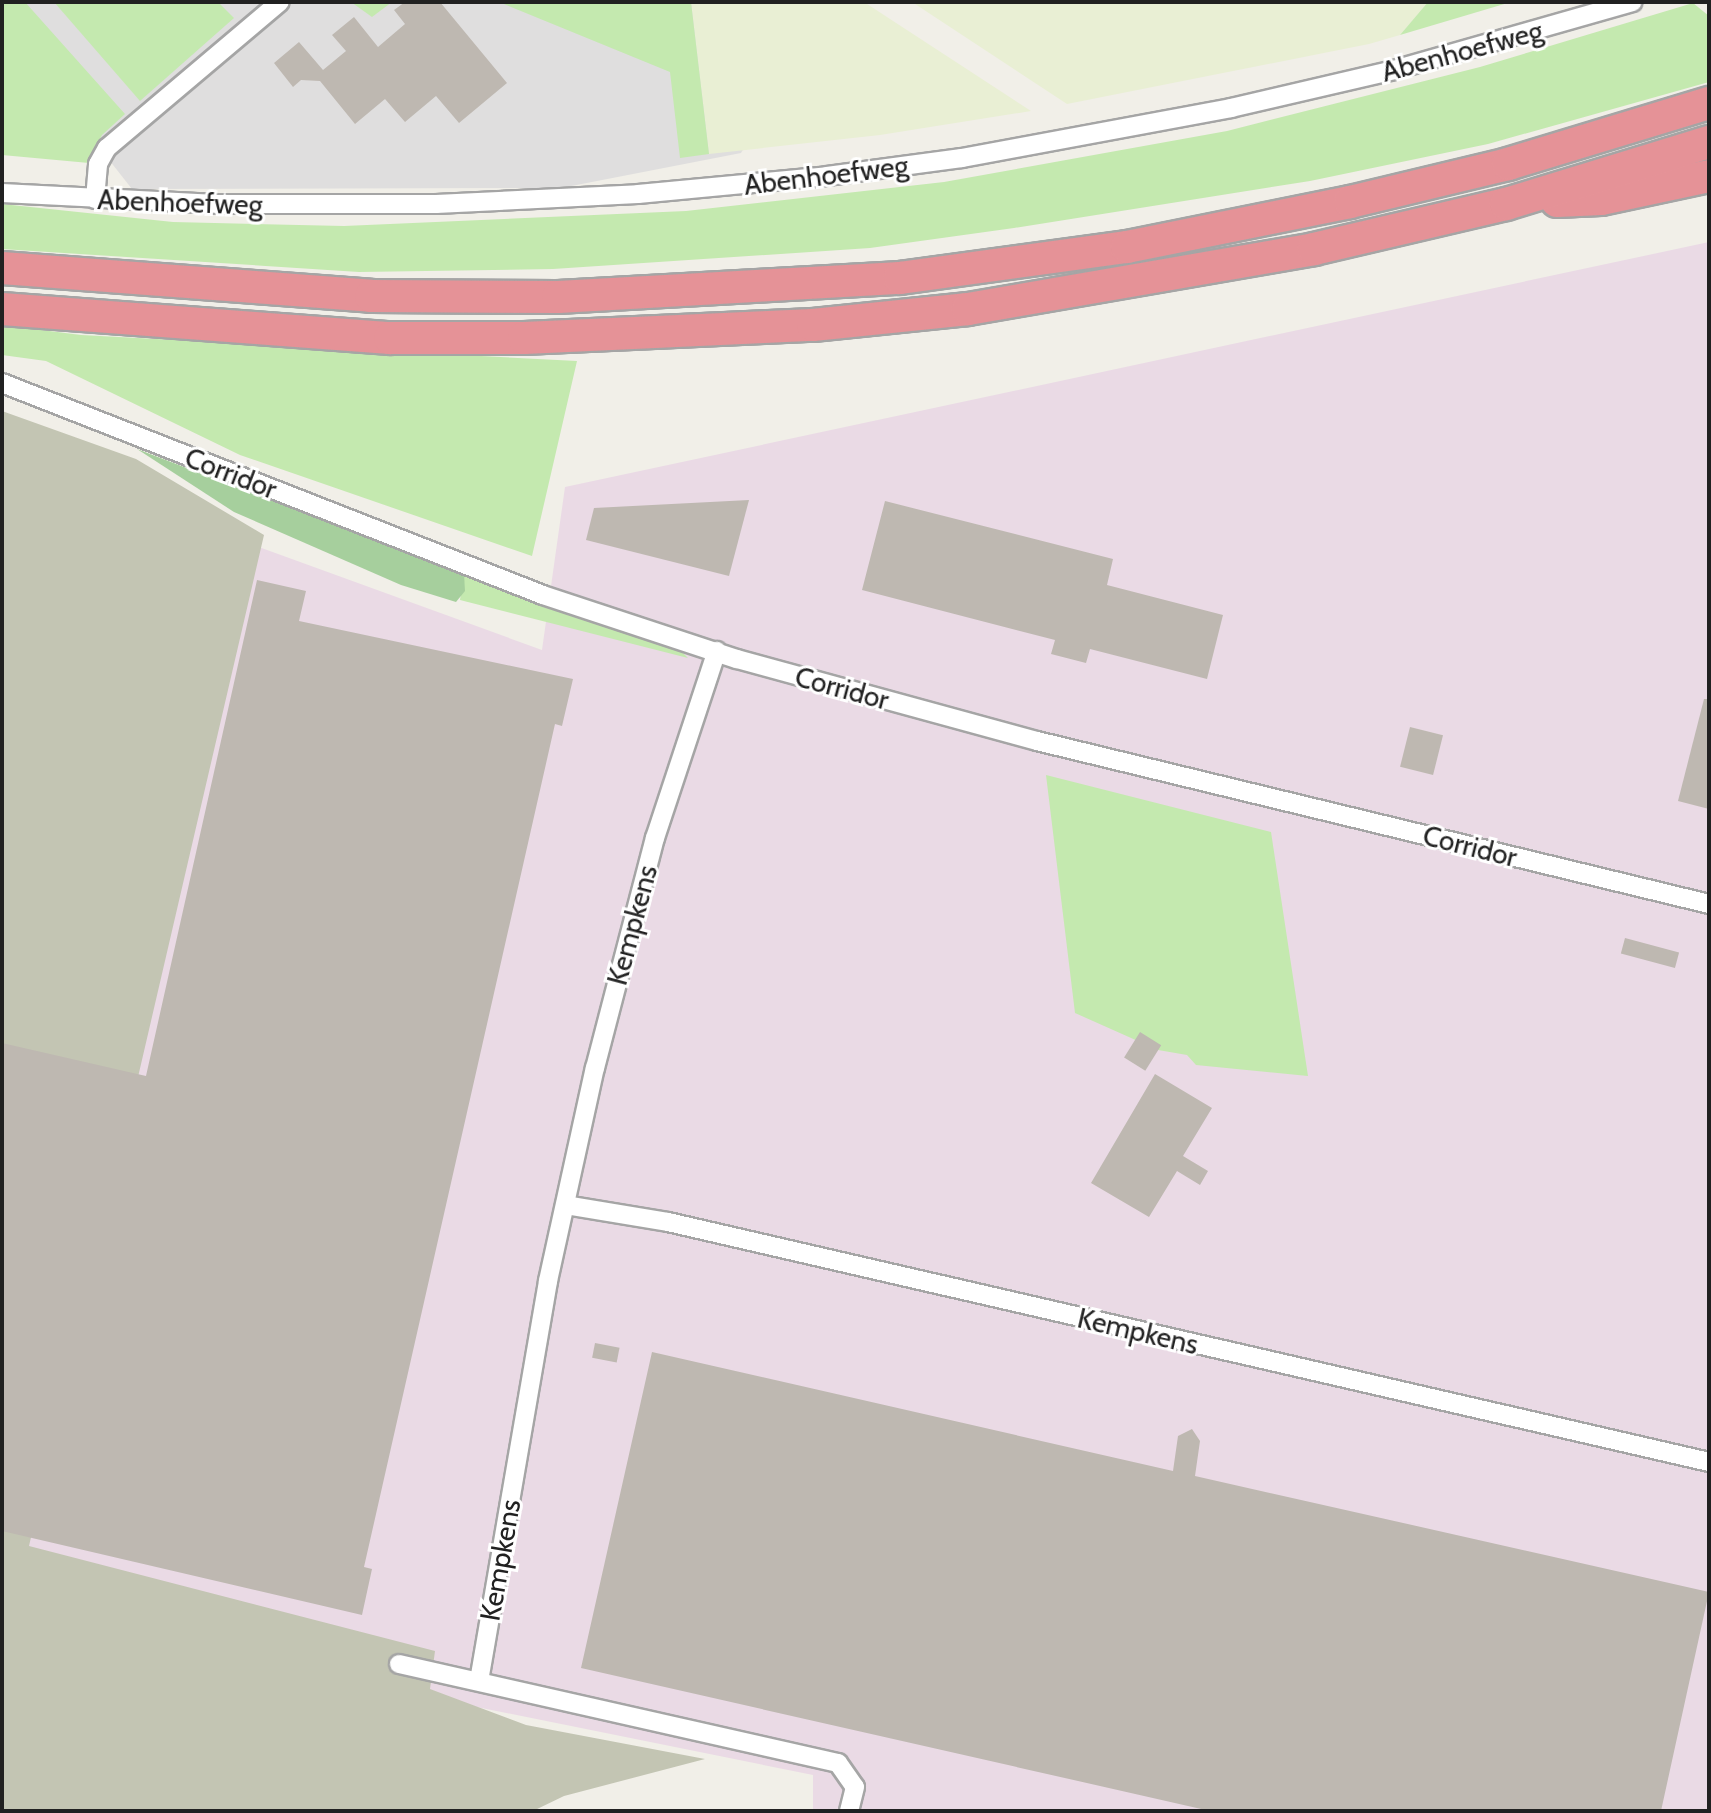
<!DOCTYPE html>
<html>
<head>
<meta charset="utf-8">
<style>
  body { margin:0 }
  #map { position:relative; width:1711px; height:1813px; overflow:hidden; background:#f1efe8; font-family:Cabin,sans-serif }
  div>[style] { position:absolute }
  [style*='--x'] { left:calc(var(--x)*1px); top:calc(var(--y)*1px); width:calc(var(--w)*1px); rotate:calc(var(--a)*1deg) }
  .residential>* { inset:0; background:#dfdede }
  .industrial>* { inset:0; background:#eadae5 }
  .construction>* { inset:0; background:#c3c5b3 }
  .farmland>* { inset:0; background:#e9efd4 }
  .grass>* { inset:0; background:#c4e9af }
  .forest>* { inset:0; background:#a6cf9d }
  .building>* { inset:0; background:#beb8b1; transform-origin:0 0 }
  .roads { filter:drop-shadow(2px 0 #a5a5a5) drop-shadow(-2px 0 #a5a5a5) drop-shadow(0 2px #a5a5a5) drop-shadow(0 -2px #a5a5a5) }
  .minor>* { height:18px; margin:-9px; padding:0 9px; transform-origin:9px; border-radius:9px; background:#fff }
  .motorway>* { height:32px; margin:-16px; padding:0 16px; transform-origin:16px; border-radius:16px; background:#e59297 }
  span { translate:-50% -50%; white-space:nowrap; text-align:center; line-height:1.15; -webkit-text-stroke:6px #fff; paint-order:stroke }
  .street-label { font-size:28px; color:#212121 }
  .frame { position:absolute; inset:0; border:4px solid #212121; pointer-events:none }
</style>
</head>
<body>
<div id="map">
  <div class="residential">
    <i style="clip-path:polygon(2px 2px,829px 2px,741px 153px,561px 188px,132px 189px,2px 24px)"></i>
  </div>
  <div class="industrial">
    <i style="clip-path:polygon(1709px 242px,1709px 1811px,813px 1811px,813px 1775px,2px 1611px,176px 517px,542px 650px,565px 487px)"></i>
  </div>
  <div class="construction">
    <i style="clip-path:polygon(2px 411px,136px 459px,264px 535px,29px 1546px,435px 1651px,430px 1689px,526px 1725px,705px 1759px,564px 1796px,533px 1811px,2px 1811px)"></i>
  </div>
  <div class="farmland">
    <i style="clip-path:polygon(691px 2px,864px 2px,1031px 111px,880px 135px,709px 154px)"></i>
    <i style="clip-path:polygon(912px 2px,1428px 2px,1400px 35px,1369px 44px,1067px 104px)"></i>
  </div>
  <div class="grass">
    <i style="clip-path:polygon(2px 2px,25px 2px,125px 114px,102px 135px,89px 163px,2px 155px)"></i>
    <i style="clip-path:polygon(54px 2px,218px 2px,234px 18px,140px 101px)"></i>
    <i style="clip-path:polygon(351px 2px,392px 2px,372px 17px)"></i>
    <i style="clip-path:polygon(499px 2px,691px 2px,709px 154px,680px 158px,670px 72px)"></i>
    <i style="clip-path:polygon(1428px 2px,1511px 2px,1400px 35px)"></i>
    <i style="clip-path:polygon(1693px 3px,1709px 16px,1709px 82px,1488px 144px,1310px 181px,1014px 228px,870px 248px,553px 269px,359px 272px,2px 249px,2px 204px,173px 222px,344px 226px,686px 211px,944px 182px,1227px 131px,1480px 67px)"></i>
    <i style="clip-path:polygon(2px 325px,81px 335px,577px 361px,532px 556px,240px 455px,46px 361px,2px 355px)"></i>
    <i style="clip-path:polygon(464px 574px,679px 649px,688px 658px,460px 600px)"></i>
    <i style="clip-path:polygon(1046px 775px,1271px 832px,1308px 1076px,1196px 1065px,1187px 1055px,1158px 1050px,1075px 1013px)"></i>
  </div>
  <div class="forest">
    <i style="clip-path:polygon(137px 449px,464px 574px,465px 591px,456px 602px,401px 585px,234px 512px)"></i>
  </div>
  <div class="building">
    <i style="clip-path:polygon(405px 2px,440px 2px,507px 83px,459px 123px,436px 96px,405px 122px,385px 99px,355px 124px,320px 81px,301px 80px,293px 87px,274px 63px,299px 42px,323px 70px,346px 51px,332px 35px,354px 17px,378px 47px,405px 24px,394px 10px)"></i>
    <i style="clip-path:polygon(749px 500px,729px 576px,586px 540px,594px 508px)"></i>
    <i style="clip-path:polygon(885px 501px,1113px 559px,1107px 585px,1223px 615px,1207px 679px,1090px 649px,1086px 663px,1051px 654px,1055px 640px,862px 590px)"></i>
    <i style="clip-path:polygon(257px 580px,306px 591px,299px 621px,573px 679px,562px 726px,555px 724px,364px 1567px,372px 1569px,362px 1615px,2px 1531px,2px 1043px,146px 1076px)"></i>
    <i style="clip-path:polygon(1704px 699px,1709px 699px,1709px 809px,1678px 801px)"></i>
    <i style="left:1410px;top:727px;width:34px;height:41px;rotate:14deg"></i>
    <i style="left:1625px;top:938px;width:56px;height:16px;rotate:15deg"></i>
    <i style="left:1140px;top:1032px;width:25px;height:30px;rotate:32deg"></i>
    <i style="clip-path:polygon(1155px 1074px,1212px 1108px,1183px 1156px,1208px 1171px,1200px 1185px,1177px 1171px,1149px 1217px,1091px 1183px)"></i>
    <i style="left:595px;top:1343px;width:25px;height:15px;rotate:11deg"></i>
    <i style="clip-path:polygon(652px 1352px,1173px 1471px,1178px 1436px,1192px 1429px,1200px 1441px,1195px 1476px,1709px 1592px,1661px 1811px,1210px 1811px,581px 1668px)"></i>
  </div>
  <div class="roads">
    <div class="minor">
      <i style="--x:2;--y:193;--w:215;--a:2.9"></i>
      <i style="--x:217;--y:204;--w:219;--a:0"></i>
      <i style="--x:436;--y:204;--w:202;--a:-2.8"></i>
      <i style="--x:638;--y:194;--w:190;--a:-5.4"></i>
      <i style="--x:827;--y:176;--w:136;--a:-7.6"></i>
      <i style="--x:962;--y:158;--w:274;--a:-10.5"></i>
      <i style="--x:1231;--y:108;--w:167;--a:-13.1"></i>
      <i style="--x:1394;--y:70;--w:248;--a:-15.9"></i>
      <i style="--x:95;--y:199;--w:35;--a:-85"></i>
      <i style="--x:98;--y:164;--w:18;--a:-61"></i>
      <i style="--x:107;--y:148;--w:226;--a:-40.2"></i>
      <i style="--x:2;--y:383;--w:581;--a:21.4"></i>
      <i style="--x:543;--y:595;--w:204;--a:18.3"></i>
      <i style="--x:737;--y:659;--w:311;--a:15.3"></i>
      <i style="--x:1037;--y:741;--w:691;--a:13.63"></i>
      <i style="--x:566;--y:1205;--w:103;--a:9.5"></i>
      <i style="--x:668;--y:1222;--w:1068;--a:12.98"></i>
      <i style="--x:399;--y:1664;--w:450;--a:12.7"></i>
      <i style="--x:838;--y:1763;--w:29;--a:55"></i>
      <i style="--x:855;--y:1787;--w:25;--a:104"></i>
      <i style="--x:479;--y:1681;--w:406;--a:-80.2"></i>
      <i style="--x:548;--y:1281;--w:218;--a:-77.6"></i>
      <i style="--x:595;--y:1068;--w:238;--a:-75.4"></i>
      <i style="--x:655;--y:838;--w:197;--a:-71.7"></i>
    </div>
    <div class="motorway">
      <i style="--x:1557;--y:201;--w:44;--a:-2.6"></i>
      <i style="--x:1601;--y:199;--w:110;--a:-12"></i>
      <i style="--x:2;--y:268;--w:370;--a:4.3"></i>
      <i style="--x:371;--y:296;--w:187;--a:0.3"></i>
      <i style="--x:558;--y:297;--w:343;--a:-3.2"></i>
      <i style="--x:900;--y:278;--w:229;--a:-7.8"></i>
      <i style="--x:1127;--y:247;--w:227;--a:-11.4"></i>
      <i style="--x:1350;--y:202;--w:163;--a:-13.5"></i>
      <i style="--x:1508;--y:164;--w:210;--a:-16.9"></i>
      <i style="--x:2;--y:309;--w:389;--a:4.3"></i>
      <i style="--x:390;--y:338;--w:134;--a:0"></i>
      <i style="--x:524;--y:338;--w:289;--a:-2.6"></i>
      <i style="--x:813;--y:325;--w:156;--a:-5.9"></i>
      <i style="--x:968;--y:309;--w:351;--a:-9.8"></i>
      <i style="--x:1314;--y:249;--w:197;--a:-13.2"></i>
      <i style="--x:1506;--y:204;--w:212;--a:-17"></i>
    </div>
  </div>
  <div class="street-label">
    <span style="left:1462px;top:51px;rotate:-15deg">Abenhoefweg</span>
    <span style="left:826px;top:175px;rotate:-7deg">Abenhoefweg</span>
    <span style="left:180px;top:202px;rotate:2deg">Abenhoefweg</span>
    <span style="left:231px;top:473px;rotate:21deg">Corridor</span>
    <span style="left:842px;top:688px;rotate:15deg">Corridor</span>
    <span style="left:1470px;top:846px;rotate:14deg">Corridor</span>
    <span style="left:632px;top:925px;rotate:-75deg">Kempkens</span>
    <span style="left:1138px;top:1331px;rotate:13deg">Kempkens</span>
    <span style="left:500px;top:1560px;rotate:-80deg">Kempkens</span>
  </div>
  <div class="frame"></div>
</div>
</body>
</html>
